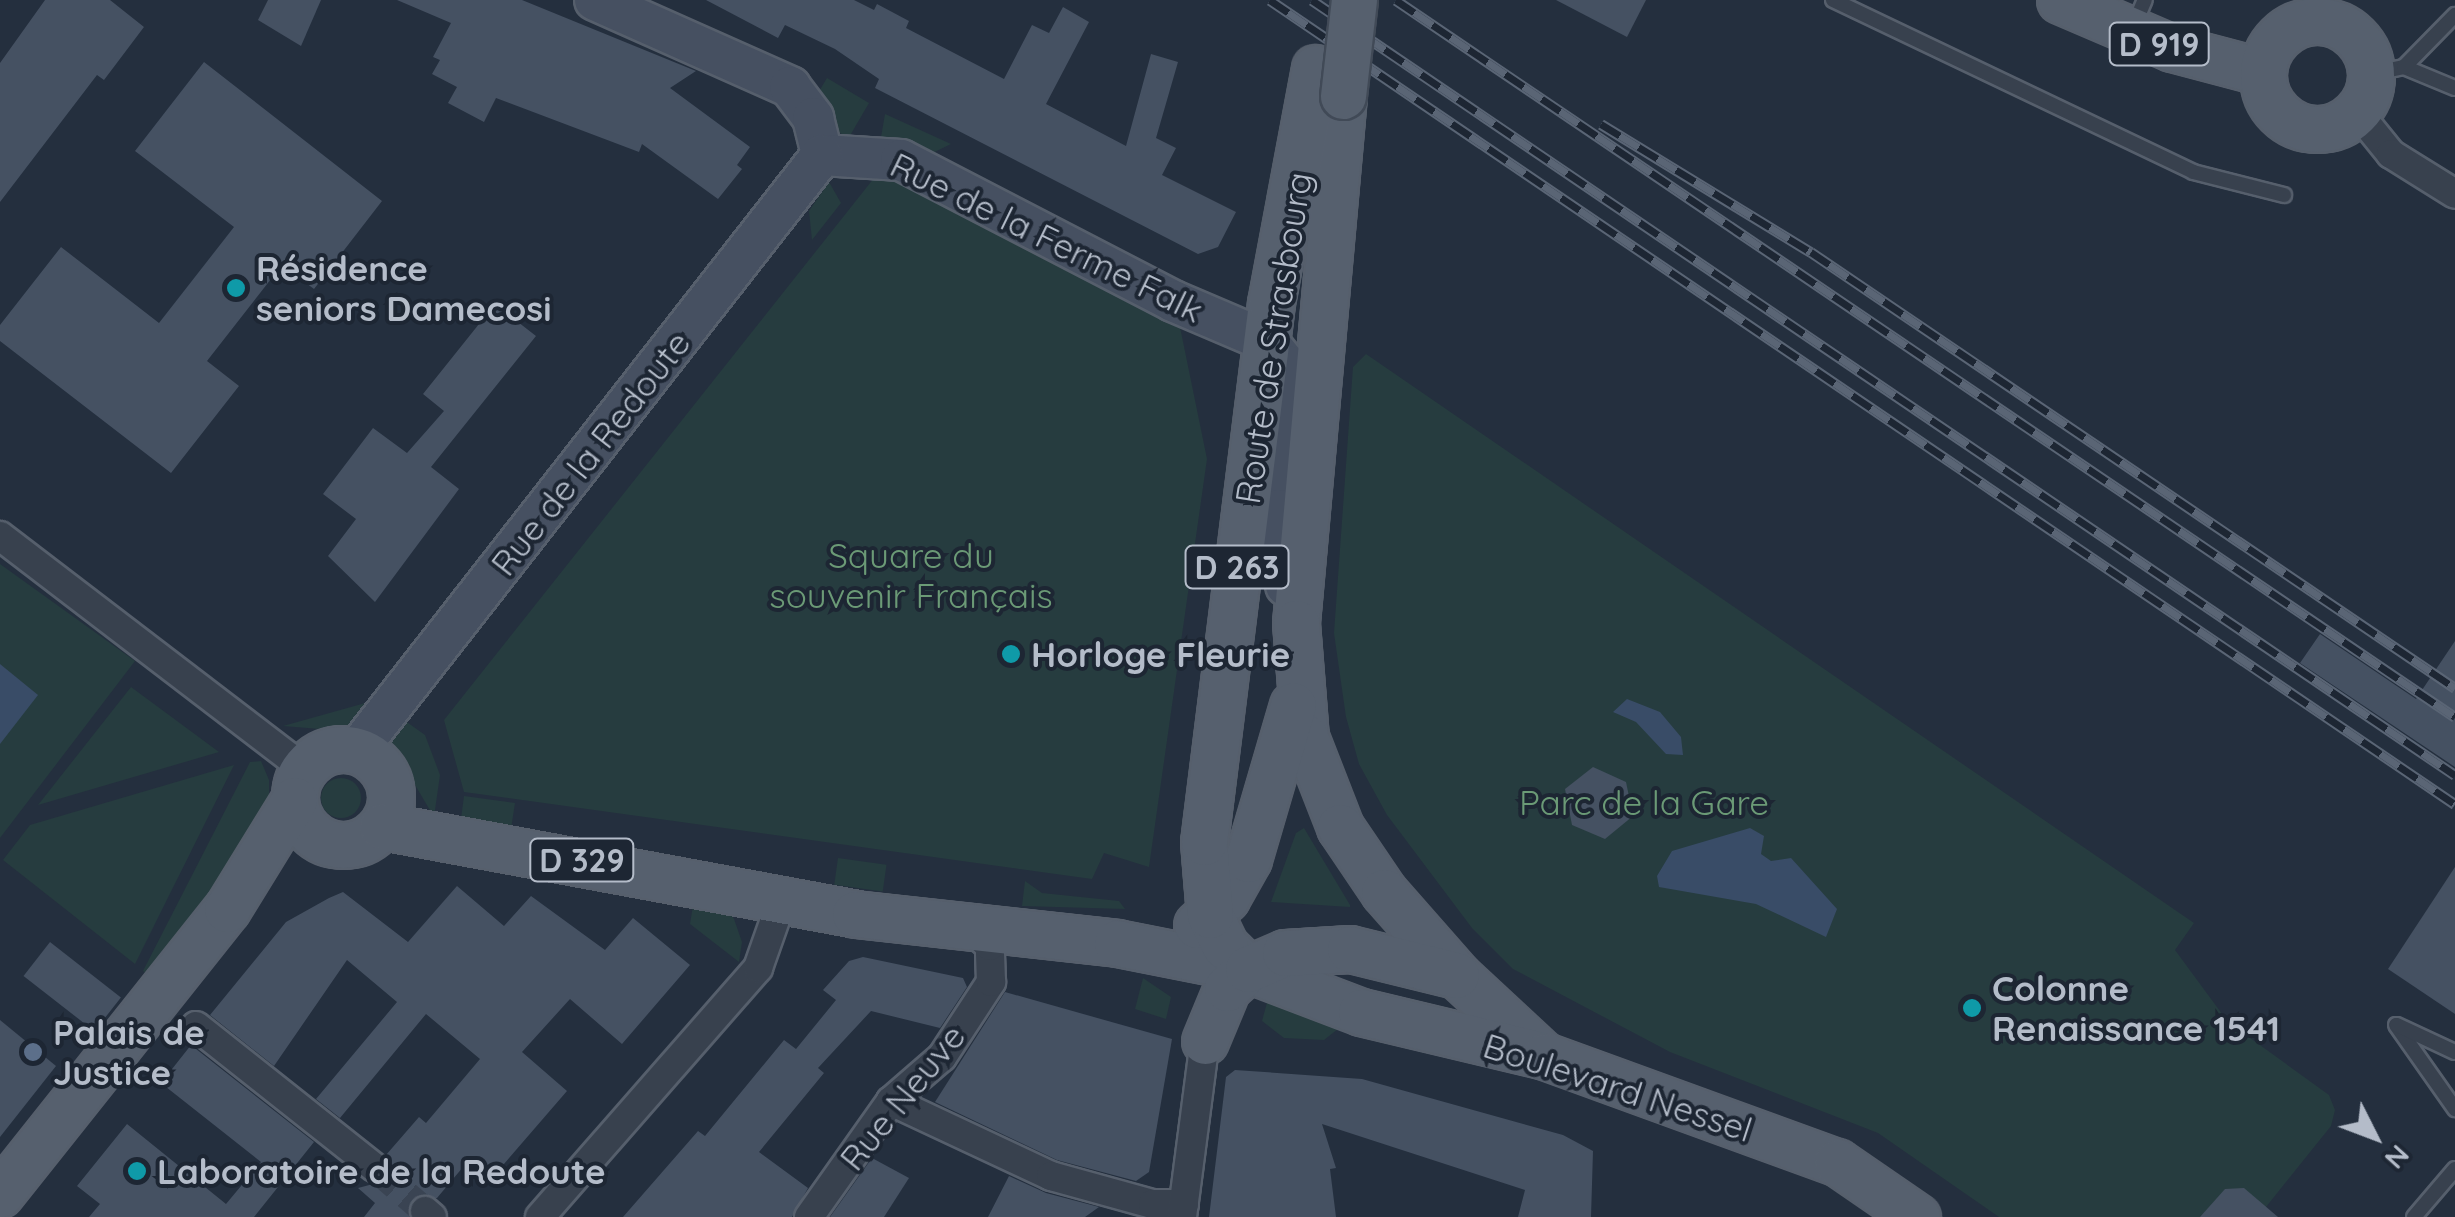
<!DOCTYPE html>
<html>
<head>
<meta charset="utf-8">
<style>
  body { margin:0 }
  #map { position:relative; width:2455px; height:1217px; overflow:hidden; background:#242f3e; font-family:Quicksand,sans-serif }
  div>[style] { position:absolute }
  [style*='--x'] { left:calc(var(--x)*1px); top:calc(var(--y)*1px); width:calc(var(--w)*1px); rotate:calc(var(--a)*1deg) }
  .green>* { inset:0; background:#263c3f; transform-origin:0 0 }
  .round { border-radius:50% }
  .water>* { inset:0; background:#394c67 }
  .building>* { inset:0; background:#455162; transform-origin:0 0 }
  .street-tunnel>* { height:28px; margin-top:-14px; transform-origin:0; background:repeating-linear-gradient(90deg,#3a4453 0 28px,transparent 0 42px) }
  .roads { filter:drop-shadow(2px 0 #565f6c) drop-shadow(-2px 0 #565f6c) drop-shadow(0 2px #565f6c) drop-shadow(0 -2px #565f6c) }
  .lane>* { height:14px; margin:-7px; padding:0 7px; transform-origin:7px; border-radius:7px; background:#38414e }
  .street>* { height:28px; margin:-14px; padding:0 14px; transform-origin:14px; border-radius:14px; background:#38414e }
  .secondary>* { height:40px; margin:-20px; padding:0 20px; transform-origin:20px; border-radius:20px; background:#465061 }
  .primary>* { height:45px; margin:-22.5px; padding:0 22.5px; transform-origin:22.5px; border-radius:22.5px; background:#56606e }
  .primary>.ring { margin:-22.5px; padding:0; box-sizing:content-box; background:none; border:45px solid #56606e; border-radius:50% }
  .rail>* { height:11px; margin-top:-5.5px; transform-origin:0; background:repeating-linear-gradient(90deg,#1d2633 0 22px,#5a6575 0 44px); box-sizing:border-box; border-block:2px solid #5a6575 }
  .bridges { filter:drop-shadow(2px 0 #414a57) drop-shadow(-2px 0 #414a57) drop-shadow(0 2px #414a57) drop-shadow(0 -2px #414a57) }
  .primary-bridge>* { height:45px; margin:-22.5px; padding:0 22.5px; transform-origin:22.5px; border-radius:22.5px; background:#56606e }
  .dots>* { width:28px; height:28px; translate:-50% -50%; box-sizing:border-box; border:5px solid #1d2633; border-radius:50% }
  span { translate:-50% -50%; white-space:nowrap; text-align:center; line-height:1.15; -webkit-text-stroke:8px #1d2633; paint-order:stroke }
  .shield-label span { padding:2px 8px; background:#1d2633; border:2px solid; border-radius:8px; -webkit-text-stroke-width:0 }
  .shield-label { font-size:32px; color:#b4bcc9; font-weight:700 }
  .street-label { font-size:35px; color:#b4bcc9 }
  .poi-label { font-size:35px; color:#b4bcc9; font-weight:700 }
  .left { translate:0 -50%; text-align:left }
  .park-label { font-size:35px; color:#6b9a76 }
  .north { position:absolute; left:2325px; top:1087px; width:100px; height:100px; -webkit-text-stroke:8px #1d2633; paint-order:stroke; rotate:132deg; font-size:28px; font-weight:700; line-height:40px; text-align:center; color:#b4bcc9 }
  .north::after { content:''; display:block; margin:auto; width:35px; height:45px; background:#b4bcc9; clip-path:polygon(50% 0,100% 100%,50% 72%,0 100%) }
</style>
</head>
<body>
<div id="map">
  <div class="green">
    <i style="clip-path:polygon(827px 78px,869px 103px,848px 139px,834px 128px,818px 93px)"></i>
    <i style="clip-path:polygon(885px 114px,951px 144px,920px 159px,880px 143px)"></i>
    <i style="clip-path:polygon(878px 173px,1180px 327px,1207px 459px,1149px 867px,1104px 853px,1092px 879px,464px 792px,444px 720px)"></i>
    <i style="clip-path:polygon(829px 182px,841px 203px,812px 240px,809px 211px)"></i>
    <i style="clip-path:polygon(1366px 354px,2194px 923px,2175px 950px,2228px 1022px,2329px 1095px,2335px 1110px,2331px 1126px,2258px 1217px,1999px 1217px,1878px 1133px,1670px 1052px,1513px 969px,1472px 928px,1387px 815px,1359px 764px,1346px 717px,1334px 633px,1353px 367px)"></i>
    <i style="clip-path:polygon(0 564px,135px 661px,0 838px)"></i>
    <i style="clip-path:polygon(131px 687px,219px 752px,38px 805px)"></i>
    <i style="clip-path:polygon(376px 700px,358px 722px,332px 730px,283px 726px)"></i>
    <i style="clip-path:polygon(404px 720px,425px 735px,440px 775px,434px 817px,389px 741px)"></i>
    <i style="clip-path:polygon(261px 761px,269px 780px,269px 817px,149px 976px,143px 971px,250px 762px)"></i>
    <i style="clip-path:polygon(234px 765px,135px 964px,3px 860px,30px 825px)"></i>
    <i class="round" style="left:321px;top:778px;width:40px;height:40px"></i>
    <i style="clip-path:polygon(464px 796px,515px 803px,511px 829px,460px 826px)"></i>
    <i style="clip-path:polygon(1304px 828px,1350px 905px,1350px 907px,1271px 902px,1296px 833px)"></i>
    <i style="left:838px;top:858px;width:49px;height:27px;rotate:8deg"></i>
    <i style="clip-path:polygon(1025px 881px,1042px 893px,1119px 901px,1125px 909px,1022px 906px)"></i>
    <i style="clip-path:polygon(695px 893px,726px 907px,734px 919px,742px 942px,739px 962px,690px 924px)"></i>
    <i style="clip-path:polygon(1143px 978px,1171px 997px,1166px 1019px,1135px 1009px)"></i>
    <i style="clip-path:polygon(1268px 999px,1343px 1025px,1324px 1040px,1284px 1038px,1262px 1021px)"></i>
  </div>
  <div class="water">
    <i style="clip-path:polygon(0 664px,38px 695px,0 744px)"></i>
    <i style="clip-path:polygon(1627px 699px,1660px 712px,1681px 737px,1683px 755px,1666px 754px,1636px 722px,1613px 712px)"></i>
    <i style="clip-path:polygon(1750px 828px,1764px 836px,1761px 854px,1771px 861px,1791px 858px,1837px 909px,1826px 937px,1756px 904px,1659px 887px,1657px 876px,1672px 851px)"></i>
  </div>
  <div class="building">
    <i style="clip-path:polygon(45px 0,110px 0,144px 27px,104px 80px,97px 75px,0 202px,0 63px)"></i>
    <i style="clip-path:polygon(268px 0,321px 0,301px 46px,258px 20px)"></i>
    <i style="clip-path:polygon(397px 0,522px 0,696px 71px,670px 88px,750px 147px,737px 165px,742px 169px,718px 199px,642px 144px,639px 152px,496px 98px,484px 122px,448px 103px,457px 87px,432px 74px,440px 60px,433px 57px,451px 23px)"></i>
    <i style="clip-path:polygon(706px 0,854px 0,874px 10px,877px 4px,909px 21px,906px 28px,1004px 79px,1032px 25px,1049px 33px,1063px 7px,1089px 22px,1046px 104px,1126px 146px,1151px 54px,1178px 62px,1156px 138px,1176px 148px,1162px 175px,1236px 212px,1218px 247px,1198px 254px,875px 88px,879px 79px,835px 49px,785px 25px,778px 38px)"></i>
    <i style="clip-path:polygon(1556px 0,1646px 0,1627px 37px)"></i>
    <i style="clip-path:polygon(204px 62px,382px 201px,314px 289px,282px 265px,207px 361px,239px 386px,171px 473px,0 341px,0 325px,61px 247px,159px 323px,234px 227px,135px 151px)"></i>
    <i style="clip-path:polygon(495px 304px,536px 336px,431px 467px,459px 489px,375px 602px,328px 556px,356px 519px,323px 494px,373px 428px,407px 453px,444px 411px,423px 394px)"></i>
    <i style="clip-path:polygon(2320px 634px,2416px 699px,2455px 641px,2455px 767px,2300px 663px)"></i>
    <i style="clip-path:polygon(1593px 767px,1626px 782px,1633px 816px,1605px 839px,1572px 825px,1565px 789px)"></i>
    <i style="clip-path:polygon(2455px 867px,2455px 1014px,2388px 969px)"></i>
    <i style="clip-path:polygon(457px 886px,504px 926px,531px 896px,605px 950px,633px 918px,690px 965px,622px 1044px,570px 999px,522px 1052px,567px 1091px,491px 1179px,469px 1160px,437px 1198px,412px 1199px,409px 1217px,364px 1217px,375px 1203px,358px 1188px,388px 1180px,392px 1170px,386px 1155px,419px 1117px,426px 1123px,480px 1059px,426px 1014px,340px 1118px,316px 1099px,397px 1002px,347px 960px,274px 1066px,210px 1015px,286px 922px,329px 898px,343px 892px,408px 942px)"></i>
    <i style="left:50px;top:942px;width:90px;height:43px;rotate:38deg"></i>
    <i style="clip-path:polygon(863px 957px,963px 978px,967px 987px,940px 1028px,871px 1011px,818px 1068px,824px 1073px,759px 1152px,808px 1188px,792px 1217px,623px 1217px,698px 1131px,705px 1136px,784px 1040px,796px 1049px,836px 1000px,823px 990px,849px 961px)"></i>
    <i style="clip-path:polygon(1005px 992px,1172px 1039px,1149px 1172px,1136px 1181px,1057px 1160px,935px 1102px)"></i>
    <i style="clip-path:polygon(0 1020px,56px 1066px,0 1137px)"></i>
    <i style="clip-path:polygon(191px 1045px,314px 1142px,254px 1217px,89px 1217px,100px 1204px,77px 1186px,127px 1124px,226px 1204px,261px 1162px,161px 1083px)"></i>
    <i style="clip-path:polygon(1235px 1070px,1362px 1079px,1563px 1135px,1593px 1151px,1591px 1217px,1518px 1217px,1525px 1190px,1322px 1124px,1336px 1168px,1330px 1169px,1336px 1217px,1209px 1217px,1226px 1077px)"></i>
    <i style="clip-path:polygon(872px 1158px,909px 1178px,884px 1217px,830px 1217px)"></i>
    <i style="clip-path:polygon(1009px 1176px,1046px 1193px,1099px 1207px,1085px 1217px,988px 1217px)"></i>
    <i style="clip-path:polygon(2244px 1188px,2278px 1217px,2200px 1217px,2225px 1189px)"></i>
  </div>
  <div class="street-tunnel">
    <i style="--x:375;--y:1168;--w:66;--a:40.7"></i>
  </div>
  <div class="roads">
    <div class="lane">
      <i style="--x:1833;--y:0;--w:399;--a:25.5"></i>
      <i style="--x:2193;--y:172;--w:94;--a:14.2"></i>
      <i style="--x:2135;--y:23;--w:25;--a:-67"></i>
      <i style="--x:2404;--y:67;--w:55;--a:22.4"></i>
      <i style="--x:2371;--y:74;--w:34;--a:-12"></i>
      <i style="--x:2404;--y:67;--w:73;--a:-45.6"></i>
      <i style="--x:2396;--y:1025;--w:103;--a:54.9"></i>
      <i style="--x:2397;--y:1025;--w:64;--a:25"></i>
      <i style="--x:2414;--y:1217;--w:63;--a:-49.5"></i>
    </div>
    <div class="street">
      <i style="--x:2357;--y:112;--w:54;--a:51"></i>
      <i style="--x:2391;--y:154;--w:75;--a:32"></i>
      <i style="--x:0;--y:536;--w:382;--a:37.4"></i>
      <i style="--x:196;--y:1026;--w:228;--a:38.4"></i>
      <i style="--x:891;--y:1101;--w:177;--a:25.1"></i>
      <i style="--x:1051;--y:1176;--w:106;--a:15.4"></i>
      <i style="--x:1153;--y:1204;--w:31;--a:0"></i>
      <i style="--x:425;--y:1211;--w:9;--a:41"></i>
      <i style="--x:540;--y:1217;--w:331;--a:-48.8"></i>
      <i style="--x:758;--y:968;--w:72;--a:-70.6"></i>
      <i style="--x:809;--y:1217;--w:142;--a:-54.7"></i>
      <i style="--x:891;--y:1101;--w:67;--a:-40.8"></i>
      <i style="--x:942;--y:1057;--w:90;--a:-56.8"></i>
      <i style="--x:991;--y:982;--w:36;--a:-92"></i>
      <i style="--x:990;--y:946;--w:27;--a:-138"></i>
      <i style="--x:1182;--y:1217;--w:177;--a:-82.6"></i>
    </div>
    <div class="secondary">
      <i style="--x:595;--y:0;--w:214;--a:24"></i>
      <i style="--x:790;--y:87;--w:39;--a:53"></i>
      <i style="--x:813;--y:118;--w:38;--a:76"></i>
      <i style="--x:822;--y:155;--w:79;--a:3.6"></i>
      <i style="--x:901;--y:160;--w:306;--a:27.4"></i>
      <i style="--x:1173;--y:301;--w:102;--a:23.1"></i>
      <i style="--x:1267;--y:341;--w:32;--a:51"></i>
      <i style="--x:1287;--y:366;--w:144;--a:93.2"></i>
      <i style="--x:1279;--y:510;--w:76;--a:84.7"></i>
      <i style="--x:357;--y:750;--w:755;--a:-51.99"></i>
    </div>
    <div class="primary">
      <i style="--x:2060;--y:0;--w:122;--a:23.2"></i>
      <i style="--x:2172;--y:48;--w:94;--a:14.8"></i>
      <i class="ring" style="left:2263px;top:21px;width:63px;height:63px"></i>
      <i style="--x:1343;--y:96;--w:529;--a:95.1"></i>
      <i style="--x:1296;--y:623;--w:114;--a:85.5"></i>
      <i style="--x:1305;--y:737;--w:97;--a:68.7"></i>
      <i style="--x:1340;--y:827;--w:78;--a:55.9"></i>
      <i style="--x:1384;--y:892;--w:112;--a:48.6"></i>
      <i style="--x:1458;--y:976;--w:116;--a:42.9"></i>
      <i class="ring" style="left:295px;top:749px;width:51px;height:51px"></i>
      <i style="--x:382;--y:826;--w:481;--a:10.5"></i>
      <i style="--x:855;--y:914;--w:264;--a:6.3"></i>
      <i style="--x:1117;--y:943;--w:134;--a:11.2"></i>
      <i style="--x:1248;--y:969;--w:121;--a:20.8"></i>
      <i style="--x:1361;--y:1012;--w:189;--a:13.4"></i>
      <i style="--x:1545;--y:1056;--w:311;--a:20"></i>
      <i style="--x:1837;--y:1162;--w:97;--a:34.5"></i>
      <i style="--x:1197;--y:925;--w:40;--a:-43"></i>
      <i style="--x:1226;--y:898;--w:45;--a:-60.6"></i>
      <i style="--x:1248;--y:859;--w:160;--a:-73.7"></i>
      <i style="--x:1248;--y:969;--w:33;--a:-135"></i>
      <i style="--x:1225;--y:946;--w:34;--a:-116"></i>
      <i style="--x:1210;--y:915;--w:73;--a:-94.7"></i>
      <i style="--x:1204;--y:842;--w:543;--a:-82.91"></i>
      <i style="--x:1271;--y:303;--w:239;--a:-79.4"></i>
      <i style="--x:1205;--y:1041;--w:57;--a:-67.5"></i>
      <i style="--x:1227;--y:988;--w:28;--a:-42"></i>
      <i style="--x:1248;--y:969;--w:40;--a:-23.4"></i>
      <i style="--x:1285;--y:953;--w:65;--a:-3.5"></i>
      <i style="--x:1350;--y:949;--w:109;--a:13.8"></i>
      <i style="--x:0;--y:1194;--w:364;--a:-51.5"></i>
      <i style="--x:227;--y:909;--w:128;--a:-58.4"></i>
    </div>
  </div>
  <div class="rail">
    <i style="--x:1270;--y:0;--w:1432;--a:34.16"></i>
    <i style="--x:1312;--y:0;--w:1381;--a:34.14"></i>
    <i style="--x:1396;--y:0;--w:1279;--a:34.1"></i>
    <i style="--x:1601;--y:124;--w:246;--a:31.4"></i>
    <i style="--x:1811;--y:252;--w:778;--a:34.1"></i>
  </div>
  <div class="bridges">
    <div class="primary-bridge">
      <i style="--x:1343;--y:96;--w:97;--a:-83.5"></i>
    </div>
  </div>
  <div class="dots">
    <i style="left:236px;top:288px;background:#0f9aa8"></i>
    <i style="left:1011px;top:654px;background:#0f9aa8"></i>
    <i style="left:1972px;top:1008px;background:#0f9aa8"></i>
    <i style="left:33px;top:1052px;background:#5c6f8a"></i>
    <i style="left:137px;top:1171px;background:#0f9aa8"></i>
  </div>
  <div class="shield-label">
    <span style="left:2159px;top:44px">D 919</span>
    <span style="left:1237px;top:567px">D 263</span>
    <span style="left:582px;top:860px">D 329</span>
  </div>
  <div class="street-label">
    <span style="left:1047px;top:237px;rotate:26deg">Rue de la Ferme Falk</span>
    <span style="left:1273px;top:338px;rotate:-81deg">Route de Strasbourg</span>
    <span style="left:590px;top:453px;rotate:-52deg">Rue de la Redoute</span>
    <span style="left:1618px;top:1087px;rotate:18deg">Boulevard Nessel</span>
    <span style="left:902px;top:1097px;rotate:-51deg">Rue Neuve</span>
  </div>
  <div class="poi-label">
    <span class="left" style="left:256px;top:288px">Résidence<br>seniors Damecosi</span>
    <span class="left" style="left:1031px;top:654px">Horloge Fleurie</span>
    <span class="left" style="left:1992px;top:1008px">Colonne<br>Renaissance 1541</span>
    <span class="left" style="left:53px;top:1052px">Palais de<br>Justice</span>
    <span class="left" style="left:157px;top:1171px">Laboratoire de la Redoute</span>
  </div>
  <div class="park-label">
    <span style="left:911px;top:575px">Square du<br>souvenir Français</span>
    <span style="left:1644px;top:802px">Parc de la Gare</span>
  </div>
  <div class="north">N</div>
</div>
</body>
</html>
